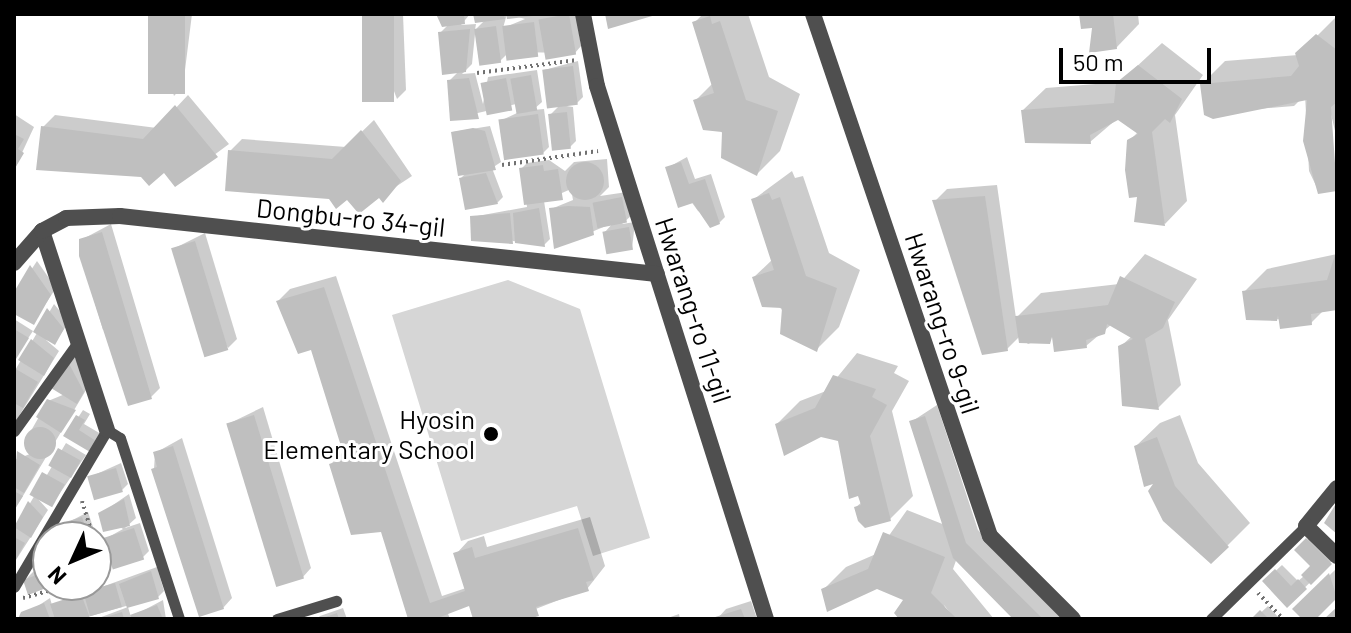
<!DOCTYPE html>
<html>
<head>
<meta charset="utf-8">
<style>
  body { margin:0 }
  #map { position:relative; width:1351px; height:633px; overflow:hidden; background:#fff; font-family:Barlow,sans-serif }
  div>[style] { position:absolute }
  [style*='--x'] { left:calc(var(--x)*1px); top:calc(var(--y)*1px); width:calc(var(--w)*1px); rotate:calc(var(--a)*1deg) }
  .green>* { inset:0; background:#d6d6d6 }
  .shadow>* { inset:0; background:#0003 }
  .building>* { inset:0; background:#bfbfbf; transform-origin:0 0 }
  .round { border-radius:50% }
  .path>* { height:4px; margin-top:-2px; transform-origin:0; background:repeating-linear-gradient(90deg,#717171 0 2px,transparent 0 6px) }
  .service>* { height:11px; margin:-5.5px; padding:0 5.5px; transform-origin:5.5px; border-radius:5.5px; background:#4f4f4f }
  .minor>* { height:16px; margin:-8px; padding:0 8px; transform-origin:8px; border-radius:8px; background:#4f4f4f }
  .dots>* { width:22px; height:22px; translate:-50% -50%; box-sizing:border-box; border:4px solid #fff; border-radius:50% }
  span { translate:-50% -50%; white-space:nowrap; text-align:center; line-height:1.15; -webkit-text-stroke:6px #fff; paint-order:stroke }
  .street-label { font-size:26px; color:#000 }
  .poi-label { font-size:26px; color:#000 }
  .right { translate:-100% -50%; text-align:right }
  .frame { position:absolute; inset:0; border:16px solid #000; pointer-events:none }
  .north { position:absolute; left:32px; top:521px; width:80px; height:80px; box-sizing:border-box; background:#fff; border:2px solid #999; border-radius:50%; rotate:226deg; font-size:22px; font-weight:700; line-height:32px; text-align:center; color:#000 }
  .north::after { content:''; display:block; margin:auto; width:28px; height:36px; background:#000; clip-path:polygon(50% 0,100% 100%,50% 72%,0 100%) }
  .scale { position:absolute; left:1059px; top:48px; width:152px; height:36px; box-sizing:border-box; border:4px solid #000; border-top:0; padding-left:10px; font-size:24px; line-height:28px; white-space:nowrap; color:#000; -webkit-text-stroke:6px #fff; paint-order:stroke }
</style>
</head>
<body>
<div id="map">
  <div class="green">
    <i style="clip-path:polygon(508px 280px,580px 309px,650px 538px,593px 556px,577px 506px,461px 541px,392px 315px)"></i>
  </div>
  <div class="shadow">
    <i style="clip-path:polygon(150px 14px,192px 14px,183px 86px,174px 96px)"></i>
    <i style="clip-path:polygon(364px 14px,403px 14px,406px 90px,397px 99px)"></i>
    <i style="clip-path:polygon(441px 14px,470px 14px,461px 25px,476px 24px,475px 30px,485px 20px,475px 14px,507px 14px,503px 28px,525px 19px,508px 14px,576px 14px,581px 46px,575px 53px,509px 52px,500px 61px,475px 34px,472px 64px,462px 74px,475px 73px,483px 104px,488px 77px,537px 70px,542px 102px,533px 110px,544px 109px,549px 147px,543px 153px,500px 121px,517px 113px,516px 104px,452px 119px,449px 81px,459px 71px,440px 33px,448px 25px)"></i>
    <i style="clip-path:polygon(703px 14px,748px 14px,769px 77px,800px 94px,780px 151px,757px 174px,695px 101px,713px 83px,694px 23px)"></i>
    <i style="clip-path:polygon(1081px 14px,1138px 14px,1139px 24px,1116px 48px)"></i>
    <i style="clip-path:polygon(1337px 16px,1337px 139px,1327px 98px,1337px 189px,1319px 192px,1309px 171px,1305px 95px,1294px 106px,1206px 113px,1202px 84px,1225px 61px,1298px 55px)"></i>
    <i style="clip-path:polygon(1162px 43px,1203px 75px,1175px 115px,1187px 201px,1165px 224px,1140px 194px,1129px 141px,1138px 132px,1118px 118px,1090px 142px,1023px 110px,1046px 88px,1120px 82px)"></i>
    <i style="clip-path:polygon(578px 61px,583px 97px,577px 103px,544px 70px)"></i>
    <i style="clip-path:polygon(188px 95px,229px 144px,175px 184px,164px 171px,43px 127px,55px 115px,157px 128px)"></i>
    <i style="clip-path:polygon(560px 105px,573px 107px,576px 141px,570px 147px,550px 115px)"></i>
    <i style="clip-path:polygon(14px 114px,34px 127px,14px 170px)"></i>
    <i style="clip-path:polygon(374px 120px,412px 176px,359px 211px,347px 197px,330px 197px,230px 151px,242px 139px,346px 147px)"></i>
    <i style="clip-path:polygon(490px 126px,501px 162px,492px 168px,503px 197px,497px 203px,461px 178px,467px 172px,453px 132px)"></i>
    <i style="clip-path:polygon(687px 157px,695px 179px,711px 174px,725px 217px,719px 223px,698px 211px,667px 168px)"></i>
    <i style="clip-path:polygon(607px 159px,609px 187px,600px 196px,627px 192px,632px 215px,622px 224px,635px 222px,632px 249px,604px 233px,613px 223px,556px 247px,551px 209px,573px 200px,571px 189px,544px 201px,550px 239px,544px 245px,513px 241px,472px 217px,527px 207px,521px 169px,527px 163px,549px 160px,565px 171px,574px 162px)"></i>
    <i style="clip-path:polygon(792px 171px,795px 178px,803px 176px,829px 253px,860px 270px,839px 327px,816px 350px,754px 277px,773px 259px,754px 199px)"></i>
    <i style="clip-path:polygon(997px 185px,1016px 318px,1041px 293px,1119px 284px,1145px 254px,1197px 279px,1168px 320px,1181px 385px,1158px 408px,1120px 347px,1132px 336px,1112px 324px,1086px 346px,1054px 334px,1028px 344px,1020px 336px,1007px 349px,935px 201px,947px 189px)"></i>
    <i style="clip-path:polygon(111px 224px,160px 388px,151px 397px,110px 328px,103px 330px,81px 256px,81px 240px)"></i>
    <i style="clip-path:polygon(205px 233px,237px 339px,228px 348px,173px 249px)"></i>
    <i style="clip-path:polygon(1337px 254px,1337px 308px,1328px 306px,1311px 323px,1276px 319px,1244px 292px,1267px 269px)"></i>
    <i style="clip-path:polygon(37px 261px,56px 288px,33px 323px,14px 312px,14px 296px)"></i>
    <i style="clip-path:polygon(336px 276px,442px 596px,466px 588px,456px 554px,468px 541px,484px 536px,487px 547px,590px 517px,605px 566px,587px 589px,510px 619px,475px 619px,471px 603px,447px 611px,450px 619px,410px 619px,383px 530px,331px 464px,344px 451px,313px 347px,278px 301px,290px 289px)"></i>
    <i style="clip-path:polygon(54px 304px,69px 322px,55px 342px,46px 340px,59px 351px,14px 424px,14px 372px)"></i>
    <i style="clip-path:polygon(14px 319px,33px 331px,14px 359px)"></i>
    <i style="clip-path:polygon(857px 353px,898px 366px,894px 373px,909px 381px,892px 411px,913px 496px,890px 519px,856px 507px,862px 502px,840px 440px,777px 424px,800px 401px,826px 391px)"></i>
    <i style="clip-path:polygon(74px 356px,89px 385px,14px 511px,14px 460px,30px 454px,24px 443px,48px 401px,65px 394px,53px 388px)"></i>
    <i style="clip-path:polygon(937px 405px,978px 530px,1067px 619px,1020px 619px,958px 555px,953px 569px,994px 619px,955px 619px,944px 605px,950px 619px,902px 619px,906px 599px,877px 587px,823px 590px,846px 567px,876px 554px,907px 510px,945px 525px,911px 422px)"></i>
    <i style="clip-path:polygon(263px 407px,311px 568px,302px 578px,228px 424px)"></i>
    <i style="clip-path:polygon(83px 410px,90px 414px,84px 424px,101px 434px,89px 449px,66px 436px)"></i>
    <i style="clip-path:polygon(1180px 415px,1198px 463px,1250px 523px,1227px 546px,1155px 481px,1145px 485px,1140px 471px,1136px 446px,1160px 423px)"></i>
    <i style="clip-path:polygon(182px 438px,232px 598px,223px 608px,154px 469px,155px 453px)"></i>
    <i style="clip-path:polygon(66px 443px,86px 455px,51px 506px,38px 499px,48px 510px,14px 563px,14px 530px)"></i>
    <i style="clip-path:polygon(121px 463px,128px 484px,122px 490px,90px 477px)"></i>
    <i style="clip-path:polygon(129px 494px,136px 518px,125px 528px,140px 523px,149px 551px,143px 557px,105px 539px,123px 529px,100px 514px)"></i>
    <i style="clip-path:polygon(88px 512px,94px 530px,88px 536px,61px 537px,65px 524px)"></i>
    <i style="clip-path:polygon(1314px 533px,1336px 557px,1287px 605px,1265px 581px,1282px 565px,1298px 581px,1304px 576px,1313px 566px,1297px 550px)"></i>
    <i style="clip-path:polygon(96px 542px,103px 562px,96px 568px)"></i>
    <i style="clip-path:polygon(48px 557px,49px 585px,29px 592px,25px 580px)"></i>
    <i style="clip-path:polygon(157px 567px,164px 591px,158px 597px,80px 619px,18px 619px,50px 598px,52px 605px)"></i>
    <i style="clip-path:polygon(1337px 568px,1337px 595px,1305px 619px,1295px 609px)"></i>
    <i style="clip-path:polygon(163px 600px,166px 619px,96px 619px,128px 607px,131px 617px)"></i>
    <i style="clip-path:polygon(751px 601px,757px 619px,717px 619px,726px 609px)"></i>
    <i style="clip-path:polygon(1268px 606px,1280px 619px,1254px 619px)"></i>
    <i style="clip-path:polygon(343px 608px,347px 619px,317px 619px,320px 616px)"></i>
    <i style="clip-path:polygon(679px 614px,680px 619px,665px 619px)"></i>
  </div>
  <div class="building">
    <i style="left:148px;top:14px;width:37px;height:80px"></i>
    <i style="left:362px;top:14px;width:32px;height:88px"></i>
    <i style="clip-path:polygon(436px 14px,464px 14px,465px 24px,442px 27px)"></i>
    <i style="clip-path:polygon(473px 14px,504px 14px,505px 19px,475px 23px)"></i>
    <i style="clip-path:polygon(506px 14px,533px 14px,533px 16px,507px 19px)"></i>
    <i style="left:569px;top:14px;width:41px;height:31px;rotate:80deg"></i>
    <i style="clip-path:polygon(605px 14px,659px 14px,608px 29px)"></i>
    <i style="clip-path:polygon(1079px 14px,1113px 14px,1117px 49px,1089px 53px,1092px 28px,1081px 29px)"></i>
    <i style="clip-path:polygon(710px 16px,712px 24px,720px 21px,746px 100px,778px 111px,757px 176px,721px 158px,722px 132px,703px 130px,693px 100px,714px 93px,692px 22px)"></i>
    <i style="left:534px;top:22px;width:35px;height:32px;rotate:83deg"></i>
    <i style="left:496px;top:26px;width:37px;height:22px;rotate:82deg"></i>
    <i style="clip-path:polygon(470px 29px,466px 72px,442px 75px,438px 32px)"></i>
    <i style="clip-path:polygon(1316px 34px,1337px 50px,1337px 102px,1331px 107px,1337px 191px,1318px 194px,1303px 141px,1307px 100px,1213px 119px,1204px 115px,1200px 84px,1291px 76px,1299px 66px,1295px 53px)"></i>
    <i style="clip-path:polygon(1138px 65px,1182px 99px,1170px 123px,1165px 119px,1152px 132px,1165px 226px,1134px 222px,1137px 197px,1129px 198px,1125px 170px,1127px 140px,1138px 134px,1118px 120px,1090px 135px,1091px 144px,1025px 143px,1021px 110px,1114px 103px,1116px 83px)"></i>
    <i style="left:573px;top:66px;width:39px;height:31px;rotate:83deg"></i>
    <i style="left:531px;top:75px;width:36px;height:21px;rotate:80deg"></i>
    <i style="clip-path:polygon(469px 78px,479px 119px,450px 121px,447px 80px)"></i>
    <i style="left:506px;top:78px;width:33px;height:26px;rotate:79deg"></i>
    <i style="clip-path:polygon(175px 105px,218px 157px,175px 187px,164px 173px,149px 186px,141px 177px,36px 170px,41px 126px,143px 139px)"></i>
    <i style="left:567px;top:112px;width:37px;height:19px;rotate:84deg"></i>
    <i style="left:538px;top:114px;width:41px;height:40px;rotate:82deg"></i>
    <i style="clip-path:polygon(473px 128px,485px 131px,496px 170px,458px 176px,451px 132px)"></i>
    <i style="clip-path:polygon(361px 130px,401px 181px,383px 203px,379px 198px,359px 214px,347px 200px,336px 209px,329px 199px,225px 191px,228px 150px,332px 159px)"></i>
    <i style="clip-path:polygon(14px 134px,24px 139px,18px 149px,24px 153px,14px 170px)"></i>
    <i style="clip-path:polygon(681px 162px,689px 184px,705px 179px,720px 224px,710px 228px,693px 203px,678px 208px,665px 167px)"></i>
    <i class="round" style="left:566px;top:162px;width:38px;height:38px"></i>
    <i style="clip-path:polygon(543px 165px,544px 171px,558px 169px,563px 200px,524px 205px,519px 168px)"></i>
    <i style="clip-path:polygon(486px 173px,498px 204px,465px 210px,459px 178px)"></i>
    <i style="clip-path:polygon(769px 193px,772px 200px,780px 197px,806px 276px,837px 288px,817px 352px,780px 334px,782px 308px,762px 307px,752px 277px,774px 270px,751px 199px)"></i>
    <i style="clip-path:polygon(985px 196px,1008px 351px,982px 355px,932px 200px)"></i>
    <i style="left:622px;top:197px;width:26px;height:30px;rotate:79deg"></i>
    <i style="clip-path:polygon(568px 206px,590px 207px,594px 235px,554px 249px,549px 208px)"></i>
    <i style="clip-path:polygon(539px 208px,545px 247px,515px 243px,513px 213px)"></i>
    <i style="clip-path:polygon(510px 213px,513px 244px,471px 241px,470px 216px)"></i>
    <i style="left:629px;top:227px;width:23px;height:27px;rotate:80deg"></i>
    <i style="clip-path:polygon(102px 232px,152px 399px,128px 406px,79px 256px,79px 239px)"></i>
    <i style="left:195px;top:241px;width:114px;height:25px;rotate:73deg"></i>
    <i style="clip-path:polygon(1337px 249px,1337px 310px,1311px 314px,1312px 325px,1280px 329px,1278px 315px,1277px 321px,1246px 320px,1242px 291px,1327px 280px)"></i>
    <i style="clip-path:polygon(30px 265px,51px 295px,34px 325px,14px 314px,14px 292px)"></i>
    <i style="clip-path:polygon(1120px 276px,1175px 302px,1163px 328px,1145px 339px,1159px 410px,1122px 406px,1118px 346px,1133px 339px,1107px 324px,1105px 334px,1086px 340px,1087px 348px,1054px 352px,1052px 337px,1050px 344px,1019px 343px,1015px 316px,1108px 305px)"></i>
    <i style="clip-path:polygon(324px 287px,430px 603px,465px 591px,453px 553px,472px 547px,475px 558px,578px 528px,594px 580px,586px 582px,589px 591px,536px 607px,539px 616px,528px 619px,473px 619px,469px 606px,435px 619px,408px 619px,381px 532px,351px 535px,329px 464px,345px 459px,311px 350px,298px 354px,276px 301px)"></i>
    <i style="clip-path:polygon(47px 308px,64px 329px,55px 345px,33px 332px)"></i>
    <i style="clip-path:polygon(14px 329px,29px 338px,16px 359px,14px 357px)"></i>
    <i style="clip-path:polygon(31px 339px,54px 358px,44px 376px,18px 360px)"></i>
    <i style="clip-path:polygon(67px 360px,84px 392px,77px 404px,51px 388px)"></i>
    <i style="clip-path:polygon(14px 368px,38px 382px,23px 408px,14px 403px)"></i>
    <i style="clip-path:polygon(833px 375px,876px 389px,872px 397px,887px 405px,870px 436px,891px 521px,865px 528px,858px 521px,854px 507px,861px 505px,858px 496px,849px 499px,838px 441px,821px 437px,784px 456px,775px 424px,815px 408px)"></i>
    <i style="clip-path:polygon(47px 399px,76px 410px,61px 433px,36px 417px)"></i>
    <i style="clip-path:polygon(76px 415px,85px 420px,79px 430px,96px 441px,90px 452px,63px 436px)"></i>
    <i style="left:254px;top:415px;width:171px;height:29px;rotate:73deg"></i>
    <i style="clip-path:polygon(925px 416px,966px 543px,1043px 619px,1013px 619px,953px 558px,909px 421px)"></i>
    <i class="round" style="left:24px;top:427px;width:32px;height:32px"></i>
    <i style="clip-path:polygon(1157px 437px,1175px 486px,1229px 547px,1211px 564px,1163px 521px,1148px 491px,1153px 484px,1144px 487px,1134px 446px)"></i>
    <i style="clip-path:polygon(173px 446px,224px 609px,199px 617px,151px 469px,157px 467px,153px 452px)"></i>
    <i style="left:58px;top:448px;width:26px;height:20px;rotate:29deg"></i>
    <i style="clip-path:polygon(17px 451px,40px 465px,24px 493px,14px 487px)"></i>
    <i style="left:116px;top:468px;width:25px;height:30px;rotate:74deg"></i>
    <i style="left:42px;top:472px;width:26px;height:26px;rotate:29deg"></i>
    <i style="clip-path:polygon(14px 491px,23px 496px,14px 510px)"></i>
    <i style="clip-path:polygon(124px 499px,130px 526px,103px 532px,98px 513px)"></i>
    <i style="clip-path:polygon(28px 501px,43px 517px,31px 538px,14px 527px)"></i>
    <i style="clip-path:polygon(1337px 502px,1337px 534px,1324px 523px)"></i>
    <i style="clip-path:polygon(82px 517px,89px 537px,59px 537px,62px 523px)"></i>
    <i style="left:134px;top:528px;width:33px;height:33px;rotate:72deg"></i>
    <i style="clip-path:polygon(883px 532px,945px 557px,931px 593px,957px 619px,899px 619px,894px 613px,903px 600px,877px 589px,827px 612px,821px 589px,868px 569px)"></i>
    <i style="clip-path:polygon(14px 537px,25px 543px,14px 563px)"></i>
    <i style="clip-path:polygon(1306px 538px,1332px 564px,1311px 585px,1301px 575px,1310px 566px,1294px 550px)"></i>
    <i style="clip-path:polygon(48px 560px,48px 585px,54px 585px,28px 595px,23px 580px,42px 573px,38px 564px)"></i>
    <i style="clip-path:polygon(1275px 569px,1291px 586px,1298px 579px,1307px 589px,1287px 608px,1262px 581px)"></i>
    <i style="clip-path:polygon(151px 571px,159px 599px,127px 608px,119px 584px)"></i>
    <i style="clip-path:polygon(1329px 573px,1337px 598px,1316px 619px,1302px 619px,1292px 609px)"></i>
    <i style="left:115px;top:583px;width:25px;height:33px;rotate:74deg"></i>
    <i style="clip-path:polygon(81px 594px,90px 618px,55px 619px,50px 604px)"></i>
    <i style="clip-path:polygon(44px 603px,50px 619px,18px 619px,21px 612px)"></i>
    <i style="clip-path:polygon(157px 605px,163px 619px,132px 619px,130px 615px)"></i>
    <i style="clip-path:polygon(1337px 607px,1337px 619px,1324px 619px)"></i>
    <i style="clip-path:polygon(741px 609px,745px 619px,712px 619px,712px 618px)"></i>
    <i style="clip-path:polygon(1260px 610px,1269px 619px,1251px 619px)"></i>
    <i style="clip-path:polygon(122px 612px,124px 619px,103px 619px,103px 618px)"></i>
    <i style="clip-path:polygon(337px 613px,339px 619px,320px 619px)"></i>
  </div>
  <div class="path">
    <i style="--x:477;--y:73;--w:101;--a:-7.4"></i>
    <i style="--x:502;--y:165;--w:97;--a:-8.3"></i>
    <i style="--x:82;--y:501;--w:38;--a:73"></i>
    <i style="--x:96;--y:547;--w:29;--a:74"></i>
    <i style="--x:104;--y:575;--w:8;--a:166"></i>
    <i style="--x:1258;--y:593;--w:36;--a:46"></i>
    <i style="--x:23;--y:598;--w:49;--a:-15.5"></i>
  </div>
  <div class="service">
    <i style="--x:14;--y:431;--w:111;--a:-54.2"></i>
    <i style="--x:14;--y:587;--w:182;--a:-59.4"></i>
    <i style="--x:107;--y:430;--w:15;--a:32"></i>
    <i style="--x:120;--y:438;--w:190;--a:71.9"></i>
    <i style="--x:277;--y:619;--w:62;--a:-17"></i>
    <i style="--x:1211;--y:619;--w:133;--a:-44.4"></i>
  </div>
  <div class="minor">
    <i style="--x:583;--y:14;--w:73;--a:79"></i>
    <i style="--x:597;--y:86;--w:559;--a:72.41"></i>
    <i style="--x:813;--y:14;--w:551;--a:71.27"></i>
    <i style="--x:990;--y:536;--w:117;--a:45"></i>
    <i style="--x:42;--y:231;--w:209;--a:71.9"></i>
    <i style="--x:14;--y:263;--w:43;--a:-48.8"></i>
    <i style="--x:42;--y:231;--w:27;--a:-28"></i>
    <i style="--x:66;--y:218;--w:54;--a:-2.1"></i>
    <i style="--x:120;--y:216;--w:540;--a:6.16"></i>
    <i style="--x:1337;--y:488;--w:49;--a:129.2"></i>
    <i style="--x:1306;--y:526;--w:43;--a:44.1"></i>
  </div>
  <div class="dots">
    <i style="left:491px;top:434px;background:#000"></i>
  </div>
  <div class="street-label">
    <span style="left:351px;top:217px;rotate:6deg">Dongbu-ro 34-gil</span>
    <span style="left:694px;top:310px;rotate:72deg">Hwarang-ro 11-gil</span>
    <span style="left:943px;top:323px;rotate:72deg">Hwarang-ro 9-gil</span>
  </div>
  <div class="poi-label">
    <span class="right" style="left:475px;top:434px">Hyosin<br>Elementary School</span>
  </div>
  <div class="frame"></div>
  <div class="north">N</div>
  <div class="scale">50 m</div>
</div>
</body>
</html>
